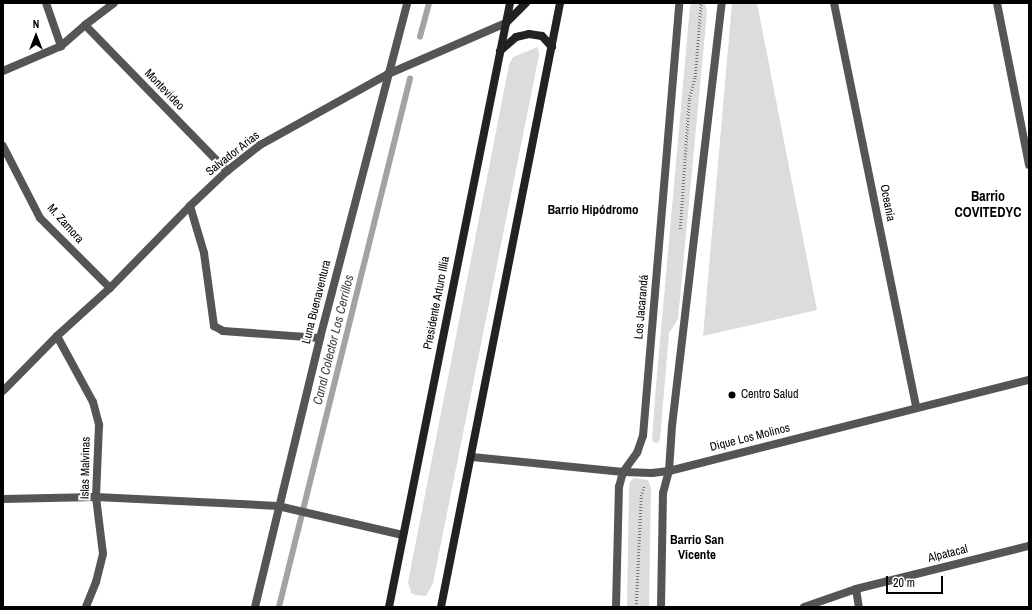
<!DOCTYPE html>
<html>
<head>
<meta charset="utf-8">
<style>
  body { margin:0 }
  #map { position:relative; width:1032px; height:610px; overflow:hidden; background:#fff; font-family:"Archivo Narrow",sans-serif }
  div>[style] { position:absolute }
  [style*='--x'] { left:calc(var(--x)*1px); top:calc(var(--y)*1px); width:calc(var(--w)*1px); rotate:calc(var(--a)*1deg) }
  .green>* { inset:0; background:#dcdcdc }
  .stream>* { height:5.5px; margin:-2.75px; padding:0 2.75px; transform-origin:2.75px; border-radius:2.75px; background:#a3a3a3 }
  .path>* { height:2.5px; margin-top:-1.25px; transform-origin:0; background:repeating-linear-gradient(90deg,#777 0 1px,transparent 0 3px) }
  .street>* { height:8px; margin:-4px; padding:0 4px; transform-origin:4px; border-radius:4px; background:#555 }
  .secondary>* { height:8px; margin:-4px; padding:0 4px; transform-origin:4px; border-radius:4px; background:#222 }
  .dots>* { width:11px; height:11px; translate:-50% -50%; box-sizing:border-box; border:2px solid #fff; border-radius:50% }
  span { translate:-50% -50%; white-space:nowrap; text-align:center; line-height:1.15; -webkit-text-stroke:4px #fff; paint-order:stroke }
  .street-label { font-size:12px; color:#000 }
  .poi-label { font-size:12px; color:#000 }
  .left { translate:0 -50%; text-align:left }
  .neighbourhood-label { font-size:13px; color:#000; font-weight:700 }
  .water-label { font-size:13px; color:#444; font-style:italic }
  .quarter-label { font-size:14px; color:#000; font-weight:700 }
  .frame { position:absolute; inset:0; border:4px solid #000; pointer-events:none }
  .north { position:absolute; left:16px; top:16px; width:40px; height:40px; -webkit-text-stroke:3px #fff; paint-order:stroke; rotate:0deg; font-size:11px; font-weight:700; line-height:16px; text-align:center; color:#000 }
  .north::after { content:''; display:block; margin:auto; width:14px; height:18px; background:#000; clip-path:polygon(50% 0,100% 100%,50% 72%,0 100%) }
  .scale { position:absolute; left:886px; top:576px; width:57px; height:18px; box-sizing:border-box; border:2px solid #000; border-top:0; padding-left:5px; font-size:12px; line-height:14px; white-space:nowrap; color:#000; -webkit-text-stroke:3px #fff; paint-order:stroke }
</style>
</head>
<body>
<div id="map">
  <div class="green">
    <i style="clip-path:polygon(692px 3px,705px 3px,707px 12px,678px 319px,669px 333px,660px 440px,658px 443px,655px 443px,652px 441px,655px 397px,690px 6px)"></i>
    <i style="clip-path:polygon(732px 3px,757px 3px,817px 310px,703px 336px)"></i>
    <i style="clip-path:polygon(538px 47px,539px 55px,433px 583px,426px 596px,415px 595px,411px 593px,408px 582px,509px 65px,513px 57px)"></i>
    <i style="clip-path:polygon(634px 478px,648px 480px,651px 488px,649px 607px,627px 607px,629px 488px,630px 482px)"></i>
  </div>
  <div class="stream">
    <i style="--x:420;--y:37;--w:35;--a:-75"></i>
    <i style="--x:279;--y:607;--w:544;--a:-76.07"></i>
  </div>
  <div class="path">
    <i style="--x:680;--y:229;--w:130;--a:-86"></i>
    <i style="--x:689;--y:99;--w:23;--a:-75"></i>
    <i style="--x:695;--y:77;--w:74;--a:-85.4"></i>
    <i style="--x:636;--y:607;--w:111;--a:-87.4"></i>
    <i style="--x:641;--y:496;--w:10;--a:-73"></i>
  </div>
  <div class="street">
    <i style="--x:46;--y:3;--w:46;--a:70.8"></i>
    <i style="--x:834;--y:3;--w:412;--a:78.5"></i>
    <i style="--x:997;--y:3;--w:165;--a:78.8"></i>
    <i style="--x:85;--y:25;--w:204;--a:45.8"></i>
    <i style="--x:3;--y:71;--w:63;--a:-23.3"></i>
    <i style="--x:61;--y:46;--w:32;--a:-41"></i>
    <i style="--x:85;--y:25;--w:36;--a:-37"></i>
    <i style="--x:3;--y:146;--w:81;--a:62.8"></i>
    <i style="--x:40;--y:218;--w:99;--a:45"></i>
    <i style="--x:190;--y:206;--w:49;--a:73.4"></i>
    <i style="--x:204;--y:253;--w:74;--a:82.2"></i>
    <i style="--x:214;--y:326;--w:10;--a:29"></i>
    <i style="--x:223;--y:331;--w:97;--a:4.1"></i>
    <i style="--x:57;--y:336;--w:75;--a:61.4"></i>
    <i style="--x:93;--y:402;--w:24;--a:75"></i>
    <i style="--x:99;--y:425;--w:72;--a:92.4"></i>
    <i style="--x:96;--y:497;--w:57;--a:83"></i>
    <i style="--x:103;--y:554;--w:29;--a:104"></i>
    <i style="--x:96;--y:582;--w:27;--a:112"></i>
    <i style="--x:3;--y:391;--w:77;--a:-45.5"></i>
    <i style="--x:57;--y:336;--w:72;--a:-42.2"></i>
    <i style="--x:110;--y:288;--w:115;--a:-45.7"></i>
    <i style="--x:190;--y:206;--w:51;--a:-43.4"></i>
    <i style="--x:227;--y:171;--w:42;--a:-38.2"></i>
    <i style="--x:260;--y:145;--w:146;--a:-29"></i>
    <i style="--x:388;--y:74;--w:129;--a:-23.4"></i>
    <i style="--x:472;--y:457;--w:152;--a:5.7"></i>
    <i style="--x:623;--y:472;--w:29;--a:2"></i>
    <i style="--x:652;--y:473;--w:17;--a:-7"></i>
    <i style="--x:669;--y:471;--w:371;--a:-14.2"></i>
    <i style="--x:3;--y:499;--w:93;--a:-1.2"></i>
    <i style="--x:96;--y:497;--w:182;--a:2.8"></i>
    <i style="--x:278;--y:506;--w:128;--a:13.1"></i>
    <i style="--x:856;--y:589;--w:18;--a:81"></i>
    <i style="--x:255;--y:607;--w:277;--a:-76.4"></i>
    <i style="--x:320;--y:338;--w:346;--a:-75.4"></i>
    <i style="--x:616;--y:607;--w:120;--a:-88.6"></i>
    <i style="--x:619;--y:487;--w:16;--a:-75"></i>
    <i style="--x:623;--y:472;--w:24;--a:-54"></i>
    <i style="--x:637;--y:453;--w:18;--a:-71"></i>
    <i style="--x:643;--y:436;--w:434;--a:-85.2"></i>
    <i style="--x:661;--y:607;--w:114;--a:-89"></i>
    <i style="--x:663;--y:493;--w:23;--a:-75"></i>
    <i style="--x:669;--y:471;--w:45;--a:-86.2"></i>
    <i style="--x:672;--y:426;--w:426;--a:-83.3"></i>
    <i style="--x:804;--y:607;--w:55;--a:-19.1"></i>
    <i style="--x:856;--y:589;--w:178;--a:-14"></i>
  </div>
  <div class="secondary">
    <i style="--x:506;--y:23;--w:28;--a:-45"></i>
    <i style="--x:500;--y:51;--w:21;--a:-41"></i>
    <i style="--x:516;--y:37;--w:13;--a:-13"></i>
    <i style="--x:529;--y:34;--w:13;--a:9"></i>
    <i style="--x:542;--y:36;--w:15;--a:48"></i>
    <i style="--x:389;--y:607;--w:616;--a:-78.67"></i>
    <i style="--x:441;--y:607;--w:616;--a:-78.85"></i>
  </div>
  <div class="dots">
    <i style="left:732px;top:395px;background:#000"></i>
  </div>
  <div class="street-label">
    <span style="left:164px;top:90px;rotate:46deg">Montevideo</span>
    <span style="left:233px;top:154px;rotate:-38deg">Salvador Arias</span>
    <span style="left:887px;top:203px;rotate:79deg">Oceanía</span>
    <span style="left:65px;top:224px;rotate:48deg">M. Zamora</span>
    <span style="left:317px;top:302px;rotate:-76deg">Luna Buenaventura</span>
    <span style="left:437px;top:303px;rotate:-79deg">Presidente Arturo Illia</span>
    <span style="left:642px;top:307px;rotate:-85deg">Los Jacarandá</span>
    <span style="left:750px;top:438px;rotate:-14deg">Dique Los Molinos</span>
    <span style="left:86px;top:468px;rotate:-89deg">Islas Malvinas</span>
    <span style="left:948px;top:554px;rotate:-14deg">Alpatacal</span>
  </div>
  <div class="poi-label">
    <span class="left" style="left:741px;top:395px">Centro Salud</span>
  </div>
  <div class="neighbourhood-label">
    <span style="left:593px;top:210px">Barrio Hipódromo</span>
    <span style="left:697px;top:548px">Barrio San<br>Vicente</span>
  </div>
  <div class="water-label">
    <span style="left:334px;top:340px;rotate:-76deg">Canal Colector Los Cerrillos</span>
  </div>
  <div class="quarter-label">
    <span style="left:988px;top:204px">Barrio<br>COVITEDYC</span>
  </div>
  <div class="frame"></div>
  <div class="north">N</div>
  <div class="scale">20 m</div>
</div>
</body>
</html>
